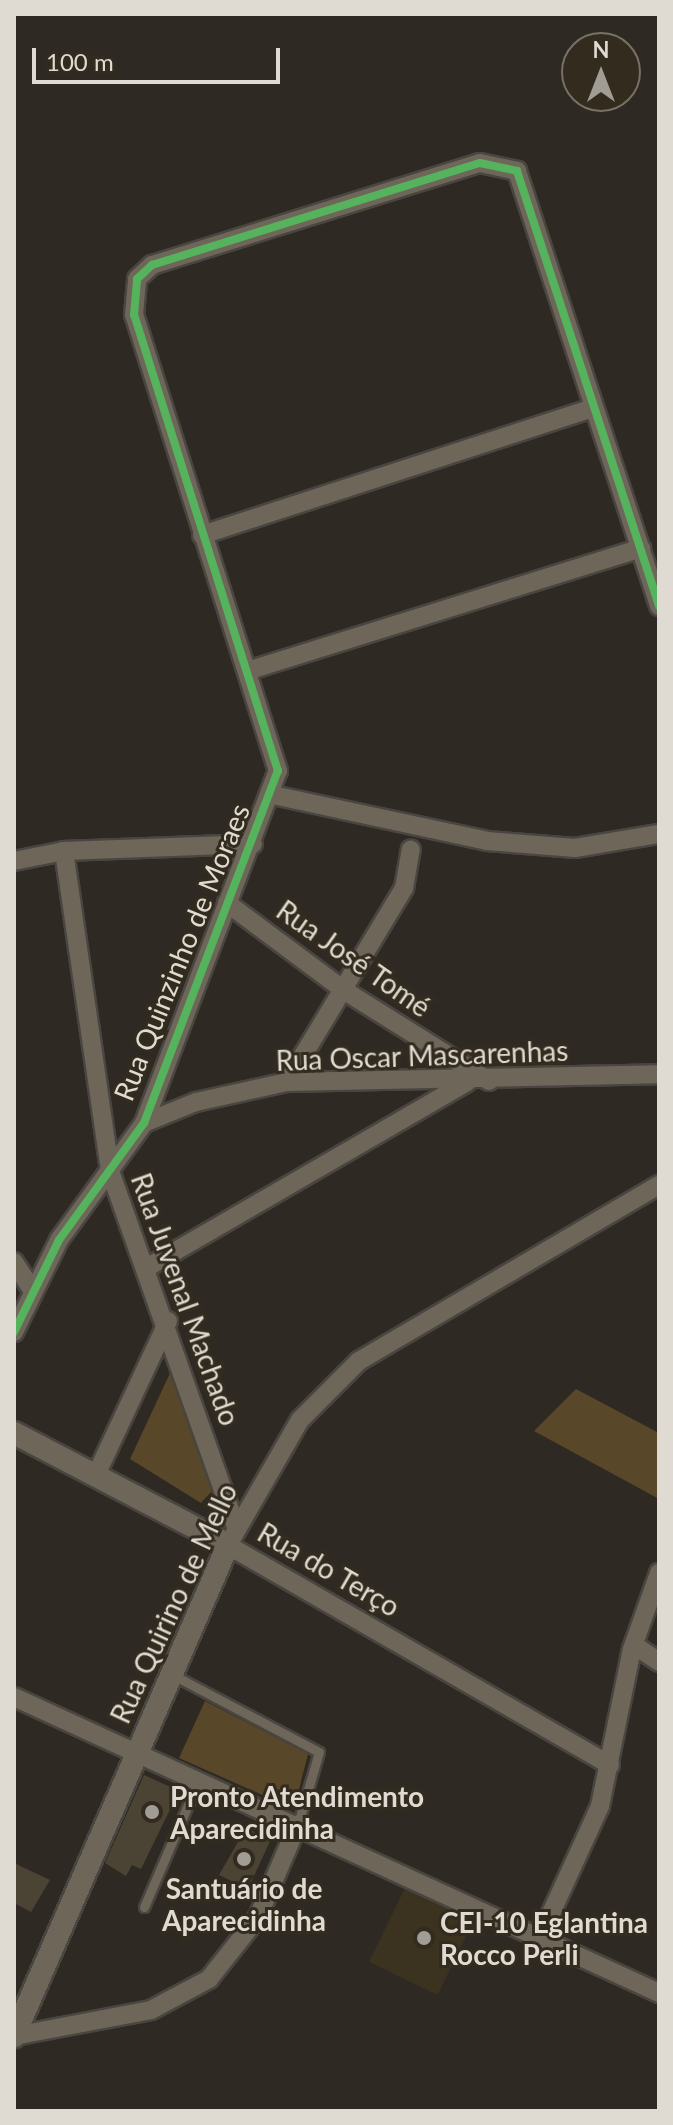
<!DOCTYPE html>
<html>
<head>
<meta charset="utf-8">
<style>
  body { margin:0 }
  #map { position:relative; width:673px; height:2125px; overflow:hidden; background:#2e2a23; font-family:Lato,sans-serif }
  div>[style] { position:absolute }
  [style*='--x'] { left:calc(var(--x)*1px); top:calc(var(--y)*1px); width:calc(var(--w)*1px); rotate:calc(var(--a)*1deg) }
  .built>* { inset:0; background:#3c3220; transform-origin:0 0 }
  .green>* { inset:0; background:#584728 }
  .building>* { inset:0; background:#4b4435 }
  .roads { filter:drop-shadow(2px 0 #494540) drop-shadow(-2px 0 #494540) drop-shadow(0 2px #494540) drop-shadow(0 -2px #494540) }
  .service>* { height:9px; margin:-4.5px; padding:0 4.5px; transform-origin:4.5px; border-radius:4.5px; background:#6e6659 }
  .minor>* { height:18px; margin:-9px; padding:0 9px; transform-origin:9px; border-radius:9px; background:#6e6659 }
  .tertiary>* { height:22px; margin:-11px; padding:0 11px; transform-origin:11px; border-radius:11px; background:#6e6659 }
  .cycleway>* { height:8px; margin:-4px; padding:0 4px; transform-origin:4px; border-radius:4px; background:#56b35d }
  .dots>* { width:22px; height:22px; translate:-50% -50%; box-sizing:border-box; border:4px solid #332b1e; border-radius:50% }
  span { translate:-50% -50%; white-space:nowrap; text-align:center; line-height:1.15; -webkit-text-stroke:6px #332b1e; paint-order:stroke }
  .street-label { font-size:28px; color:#dfdbd2 }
  .poi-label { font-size:28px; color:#dfdbd2; font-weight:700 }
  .left { translate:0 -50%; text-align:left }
  .frame { position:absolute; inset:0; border:16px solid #dfdbd2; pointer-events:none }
  .north { position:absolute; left:561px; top:32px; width:80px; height:80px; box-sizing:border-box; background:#332b1e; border:2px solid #787166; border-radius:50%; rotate:0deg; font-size:22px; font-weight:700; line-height:32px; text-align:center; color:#dfdbd2 }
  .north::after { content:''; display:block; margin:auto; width:28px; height:36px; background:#a19d95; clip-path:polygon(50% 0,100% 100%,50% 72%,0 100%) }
  .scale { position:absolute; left:32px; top:48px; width:248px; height:36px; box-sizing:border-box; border:4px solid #dfdbd2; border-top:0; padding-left:10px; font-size:24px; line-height:28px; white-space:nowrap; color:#dfdbd2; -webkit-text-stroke:6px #332b1e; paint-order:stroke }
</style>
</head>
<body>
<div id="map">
  <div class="built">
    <i style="left:409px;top:1880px;width:76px;height:91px;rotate:26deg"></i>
  </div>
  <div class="green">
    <i style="clip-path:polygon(171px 1371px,206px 1459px,212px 1491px,201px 1503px,130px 1459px)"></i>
    <i style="clip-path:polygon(576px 1389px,659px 1433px,659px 1499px,534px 1431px)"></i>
    <i style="clip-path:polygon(205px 1701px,308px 1754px,294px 1809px,179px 1758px)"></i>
  </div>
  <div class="building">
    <i style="clip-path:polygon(144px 1775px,179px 1791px,141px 1869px,132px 1865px,126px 1876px,105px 1863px)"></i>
    <i style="clip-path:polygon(246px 1828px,271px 1839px,248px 1889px,219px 1875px)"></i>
    <i style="clip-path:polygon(14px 1863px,50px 1880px,31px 1912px,14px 1903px)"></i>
  </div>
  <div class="roads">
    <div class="service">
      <i style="--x:173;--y:1675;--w:165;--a:27.8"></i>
      <i style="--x:319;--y:1752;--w:75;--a:106.3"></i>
      <i style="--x:144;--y:1907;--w:139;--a:-66.7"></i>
    </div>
    <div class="minor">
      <i style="--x:202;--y:535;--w:411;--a:-18"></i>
      <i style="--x:247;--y:671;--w:413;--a:-17.3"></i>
      <i style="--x:273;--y:795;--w:219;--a:12.1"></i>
      <i style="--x:487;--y:841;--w:88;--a:4.5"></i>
      <i style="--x:575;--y:848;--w:85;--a:-9.5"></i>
      <i style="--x:64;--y:851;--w:323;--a:81.8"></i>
      <i style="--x:110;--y:1171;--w:378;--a:70.5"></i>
      <i style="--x:14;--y:861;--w:51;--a:-11.3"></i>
      <i style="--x:64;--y:851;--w:189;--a:-2.1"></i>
      <i style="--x:227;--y:903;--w:147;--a:36.7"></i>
      <i style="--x:345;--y:991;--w:170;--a:32"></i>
      <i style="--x:287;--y:1082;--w:227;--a:-58.9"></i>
      <i style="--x:404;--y:888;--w:39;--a:-80"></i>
      <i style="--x:144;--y:1123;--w:56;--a:-22"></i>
      <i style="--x:196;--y:1102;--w:93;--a:-12.4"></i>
      <i style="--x:287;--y:1082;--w:372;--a:-1.2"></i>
      <i style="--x:14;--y:1262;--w:31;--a:57"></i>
      <i style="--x:148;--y:1267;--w:369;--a:-30.1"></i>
      <i style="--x:14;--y:1332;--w:102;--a:-63.9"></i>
      <i style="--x:59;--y:1240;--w:145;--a:-54"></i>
      <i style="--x:144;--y:1123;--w:377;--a:-69.2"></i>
      <i style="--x:278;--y:771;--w:478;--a:-107.5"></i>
      <i style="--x:134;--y:315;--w:36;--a:-85"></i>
      <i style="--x:137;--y:279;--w:21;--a:-43"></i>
      <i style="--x:152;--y:265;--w:343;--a:-17.3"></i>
      <i style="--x:480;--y:163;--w:38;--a:12"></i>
      <i style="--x:517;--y:171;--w:458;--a:71.9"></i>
      <i style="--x:96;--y:1475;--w:170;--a:-64.9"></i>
      <i style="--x:634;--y:1645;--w:30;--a:34"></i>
      <i style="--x:14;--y:1697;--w:710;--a:24.65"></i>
      <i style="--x:610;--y:1765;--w:441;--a:-150.1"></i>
      <i style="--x:228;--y:1545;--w:144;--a:-60.1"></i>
      <i style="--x:300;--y:1420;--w:83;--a:-45"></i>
      <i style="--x:359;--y:1361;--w:348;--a:-30.4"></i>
      <i style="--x:541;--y:1935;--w:142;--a:-65.4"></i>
      <i style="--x:600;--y:1806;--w:160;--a:-78.5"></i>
      <i style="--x:632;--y:1649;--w:81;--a:-70.4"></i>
      <i style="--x:14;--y:2036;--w:139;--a:-10.7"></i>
      <i style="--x:151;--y:2010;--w:66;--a:-28.1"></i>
      <i style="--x:209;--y:1979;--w:79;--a:-51.7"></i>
      <i style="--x:258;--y:1917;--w:101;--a:-66.7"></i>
    </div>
    <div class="tertiary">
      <i style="--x:14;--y:1433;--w:242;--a:27.6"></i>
      <i style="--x:228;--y:1545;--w:536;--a:113.55"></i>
    </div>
  </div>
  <div class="cycleway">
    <i style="--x:14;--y:1332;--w:102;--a:-63.9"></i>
    <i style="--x:59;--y:1240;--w:145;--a:-54"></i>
    <i style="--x:144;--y:1123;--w:377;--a:-69.2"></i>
    <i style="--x:278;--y:771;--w:478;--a:-107.5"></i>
    <i style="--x:134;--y:315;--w:36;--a:-85"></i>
    <i style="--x:137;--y:279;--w:21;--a:-43"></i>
    <i style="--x:152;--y:265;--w:343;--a:-17.3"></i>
    <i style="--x:480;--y:163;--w:38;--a:12"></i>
    <i style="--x:517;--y:171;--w:458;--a:71.9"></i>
  </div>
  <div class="dots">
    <i style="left:152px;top:1812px;background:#a19d95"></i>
    <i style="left:244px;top:1859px;background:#a19d95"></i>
    <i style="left:424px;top:1938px;background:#a19d95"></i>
  </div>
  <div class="street-label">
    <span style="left:181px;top:952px;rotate:-68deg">Rua Quinzinho de Moraes</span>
    <span style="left:354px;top:958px;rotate:35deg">Rua José Tomé</span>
    <span style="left:422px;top:1055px;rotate:-2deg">Rua Oscar Mascarenhas</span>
    <span style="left:186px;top:1299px;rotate:70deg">Rua Juvenal Machado</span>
    <span style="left:329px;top:1569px;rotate:30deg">Rua do Terço</span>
    <span style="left:173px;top:1603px;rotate:-65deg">Rua Quirino de Mello</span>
  </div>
  <div class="poi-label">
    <span class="left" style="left:170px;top:1812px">Pronto Atendimento<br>Aparecidinha</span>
    <span style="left:244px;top:1904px">Santuário de<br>Aparecidinha</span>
    <span class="left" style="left:440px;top:1938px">CEI-10 Eglantina<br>Rocco Perli</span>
  </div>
  <div class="frame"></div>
  <div class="north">N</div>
  <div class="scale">100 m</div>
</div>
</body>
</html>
